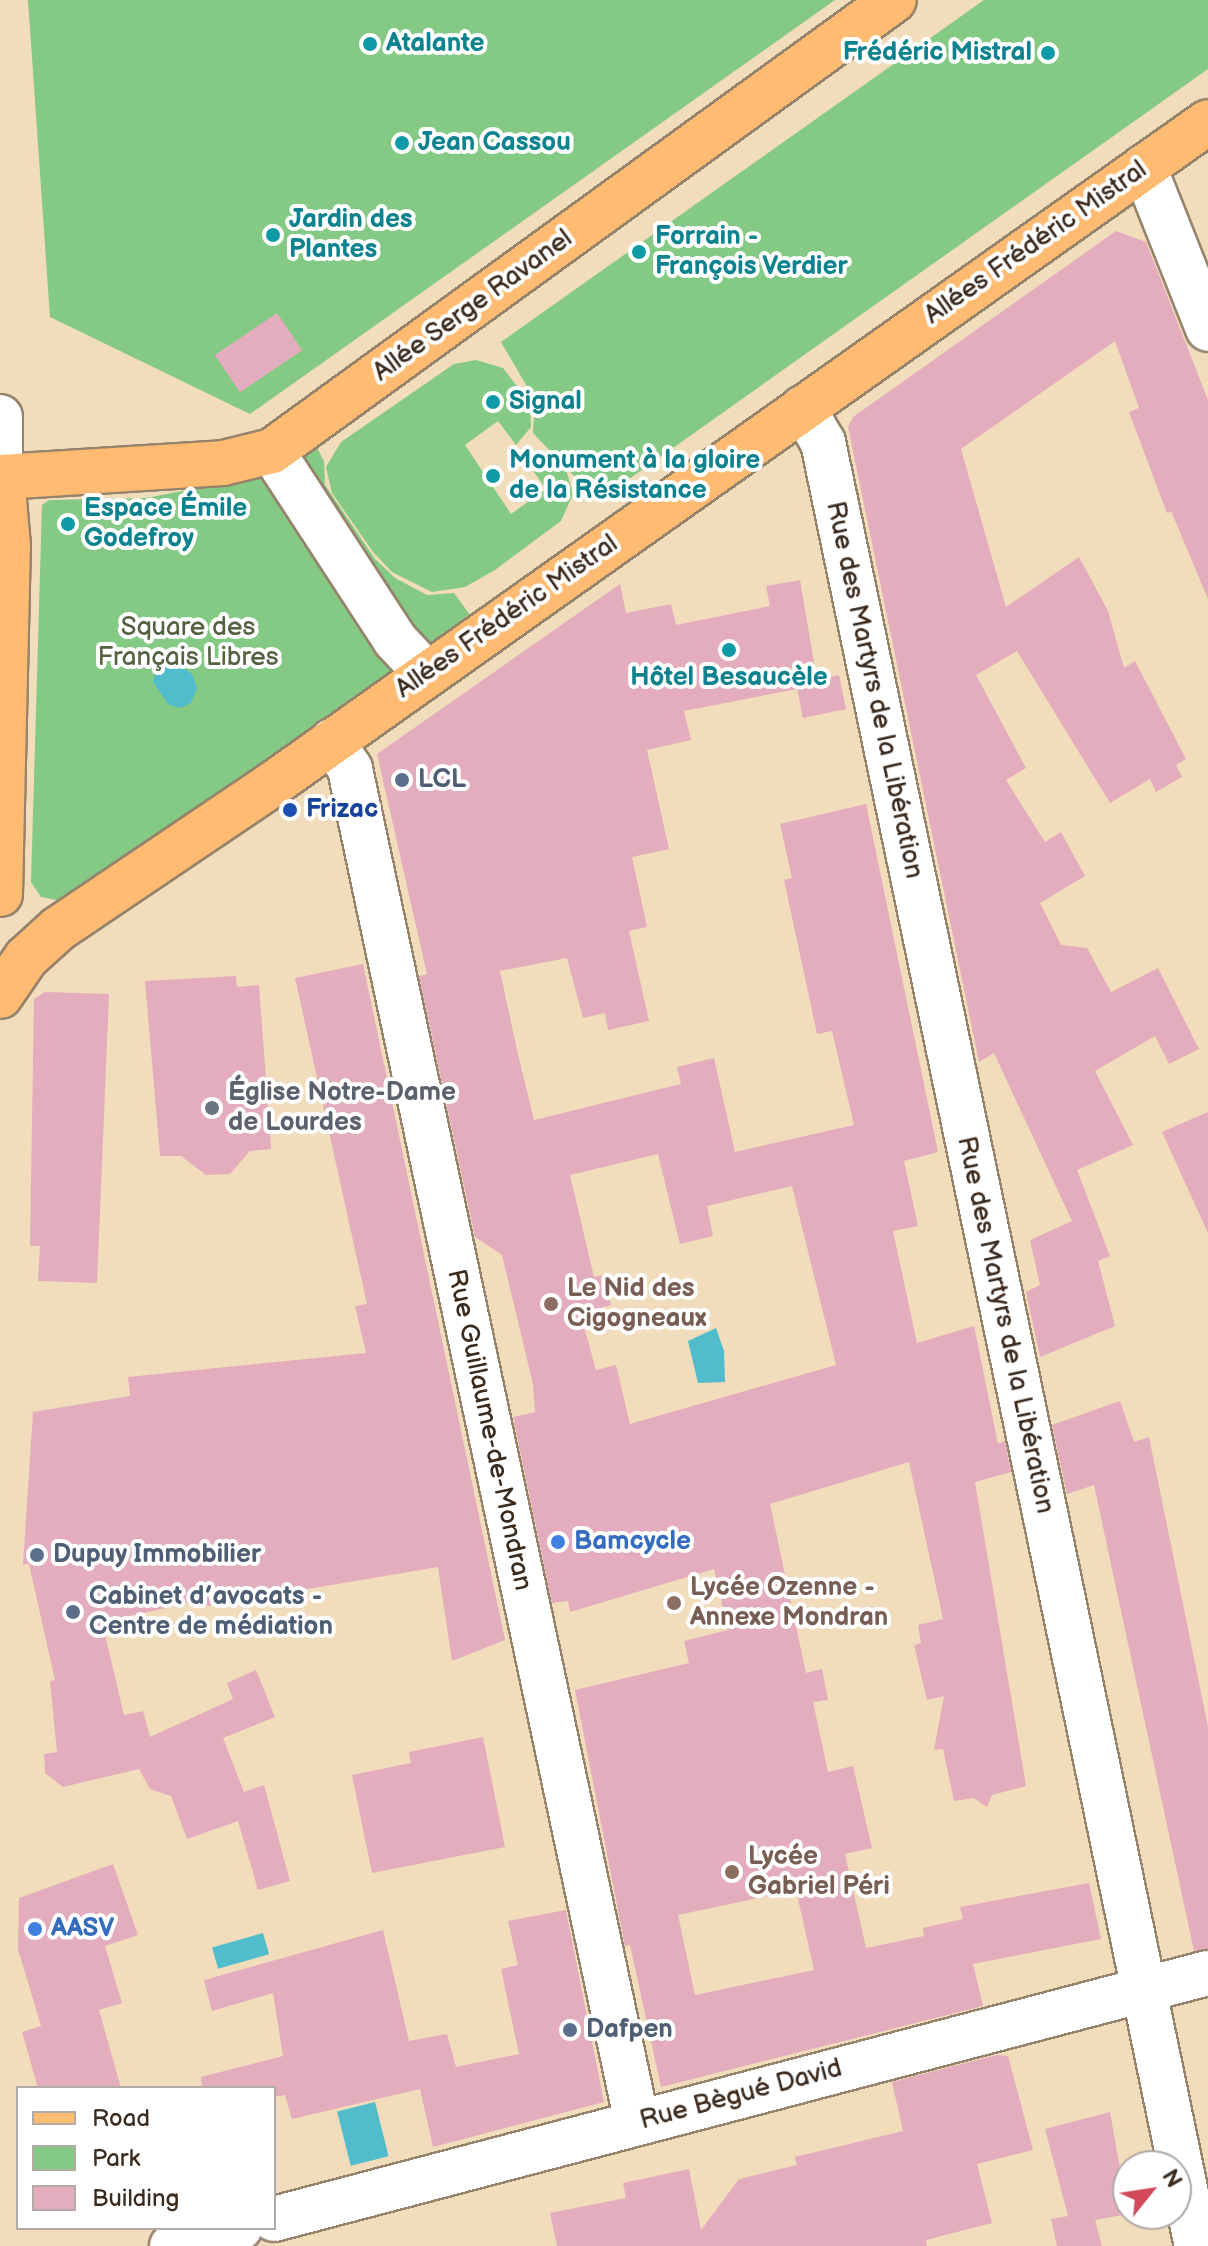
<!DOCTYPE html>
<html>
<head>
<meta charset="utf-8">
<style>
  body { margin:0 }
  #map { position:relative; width:1208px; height:2246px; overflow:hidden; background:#f1dcbb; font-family:"Balsamiq Sans",sans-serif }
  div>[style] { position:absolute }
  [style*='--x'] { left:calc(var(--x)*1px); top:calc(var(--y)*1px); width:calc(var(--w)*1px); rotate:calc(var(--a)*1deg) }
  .green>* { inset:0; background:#84c984 }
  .water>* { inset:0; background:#51bdcc; transform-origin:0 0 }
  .building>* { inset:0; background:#e3adbd; transform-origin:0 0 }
  .roads { filter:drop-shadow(2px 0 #96836c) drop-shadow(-2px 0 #96836c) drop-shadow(0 2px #96836c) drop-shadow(0 -2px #96836c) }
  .minor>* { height:44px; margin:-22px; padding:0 22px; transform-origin:22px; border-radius:22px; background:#fff }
  .major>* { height:44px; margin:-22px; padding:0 22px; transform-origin:22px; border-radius:22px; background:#ffbb71 }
  .dots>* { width:22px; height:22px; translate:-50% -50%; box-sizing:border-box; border:4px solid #fff; border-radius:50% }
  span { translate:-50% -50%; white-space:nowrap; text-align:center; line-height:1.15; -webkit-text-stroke:8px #fff; paint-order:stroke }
  .culture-label { font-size:26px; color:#0d838f; font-weight:700 }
  .left { translate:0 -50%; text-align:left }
  .right { translate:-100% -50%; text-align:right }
  .street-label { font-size:26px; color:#3b2a1e }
  .park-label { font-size:26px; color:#556242 }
  .service-label { font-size:26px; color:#4e5e75; font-weight:700 }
  .transit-label { font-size:26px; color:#164399; font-weight:700 }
  .worship-label { font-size:26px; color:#5b616d; font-weight:700 }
  .education-label { font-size:26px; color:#785e54; font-weight:700 }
  .shop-label { font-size:26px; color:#366cbe; font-weight:700 }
  .legend { position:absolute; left:16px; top:2086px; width:260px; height:144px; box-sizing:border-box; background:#fff; border:2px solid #b1aaa5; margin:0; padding:10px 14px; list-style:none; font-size:24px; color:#3b2a1e }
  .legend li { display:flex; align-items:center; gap:16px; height:40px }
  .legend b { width:40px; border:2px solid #b1aaa5 }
  .north { position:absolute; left:1112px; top:2150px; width:80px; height:80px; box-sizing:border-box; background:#fff; border:2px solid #b1aaa5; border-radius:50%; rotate:60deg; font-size:22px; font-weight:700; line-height:32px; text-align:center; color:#3b2a1e }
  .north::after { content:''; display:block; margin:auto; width:28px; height:36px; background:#d1495b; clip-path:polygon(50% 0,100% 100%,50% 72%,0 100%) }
</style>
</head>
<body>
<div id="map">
  <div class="green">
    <i style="clip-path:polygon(28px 0,835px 0,250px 414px,50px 317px)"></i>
    <i style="clip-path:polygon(984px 0,1208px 0,1208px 69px,598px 501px,533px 433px,535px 400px,501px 342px)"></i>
    <i style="clip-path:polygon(476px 360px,503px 368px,530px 403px,531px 427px,516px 445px,498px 421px,465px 445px,511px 514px,546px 489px,527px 462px,538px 454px,550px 456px,566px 469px,573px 494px,561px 521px,495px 570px,465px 587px,432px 592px,392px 572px,373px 552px,332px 493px,326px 467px,341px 442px,454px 364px)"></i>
    <i style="clip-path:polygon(314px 442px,324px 461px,325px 485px,375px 559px,395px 578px,427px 595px,454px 593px,476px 623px,77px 904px,41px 897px,31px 882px,42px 505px,49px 500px,146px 498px,245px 479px)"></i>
  </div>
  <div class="water">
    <i style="clip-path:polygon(172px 660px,192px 674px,197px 688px,191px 703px,180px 708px,169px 705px,153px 682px,157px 665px)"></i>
    <i style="clip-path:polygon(716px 1328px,724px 1351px,725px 1382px,698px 1383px,688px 1341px)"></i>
    <i style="left:263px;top:1933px;width:22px;height:53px;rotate:74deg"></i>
    <i style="left:375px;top:2102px;width:56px;height:39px;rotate:76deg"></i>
  </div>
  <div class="building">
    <i style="clip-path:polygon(1116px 231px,1146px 242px,1208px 400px,1208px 599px,1171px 511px,1167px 513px,1129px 412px,1139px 408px,1115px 341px,961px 449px,1006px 607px,1079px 557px,1108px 611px,1124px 668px,1135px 661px,1186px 759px,1176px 765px,1182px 777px,1156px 792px,1150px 779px,1110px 803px,1017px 651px,976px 675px,1026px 768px,1006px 780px,1045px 842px,1061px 832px,1085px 876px,1040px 903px,1061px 945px,1087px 948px,1111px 992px,1158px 968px,1199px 1049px,1169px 1064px,1155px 1036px,1095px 1071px,1133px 1145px,1077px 1170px,1110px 1256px,1098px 1261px,1115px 1326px,1040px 1357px,1026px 1292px,1040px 1285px,1030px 1240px,1072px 1221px,994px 1053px,979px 1062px,848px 427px,853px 417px)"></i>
    <i style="left:277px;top:313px;width:45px;height:75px;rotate:56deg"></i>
    <i style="clip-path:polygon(evenodd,800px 580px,817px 680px,839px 675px,846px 709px,803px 718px,797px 689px,684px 711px,691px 740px,647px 750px,669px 849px,632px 857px,647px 927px,629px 931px,649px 1021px,608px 1030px,605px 1013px,583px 1018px,567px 958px,500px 971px,517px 1050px,534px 1120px,681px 1084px,677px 1067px,714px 1058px,735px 1152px,854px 1125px,832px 1031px,817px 1034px,784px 880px,792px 878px,780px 824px,866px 804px,938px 1152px,904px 1161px,918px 1226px,893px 1231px,917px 1343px,974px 1326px,998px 1444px,1005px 1441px,1011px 1472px,975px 1482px,1026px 1786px,992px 1795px,987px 1807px,974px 1798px,954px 1801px,943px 1749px,934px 1750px,944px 1696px,927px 1700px,914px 1645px,921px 1643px,918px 1625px,943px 1619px,909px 1462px,770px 1504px,806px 1673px,822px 1669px,828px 1700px,813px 1702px,828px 1772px,853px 1766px,872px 1848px,845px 1854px,866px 1948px,924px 1936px,923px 1928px,963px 1919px,960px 1907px,1089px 1883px,1101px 1939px,973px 1964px,983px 2006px,661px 2087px,630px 1945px,625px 1946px,575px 1690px,689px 1663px,684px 1641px,728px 1630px,714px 1569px,570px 1612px,568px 1601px,552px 1603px,513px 1417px,535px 1412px,533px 1384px,502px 1255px,475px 1237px,419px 976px,427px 974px,377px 754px,620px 584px,626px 613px,671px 604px,676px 625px,770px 606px,766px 586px,800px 580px,658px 1154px,680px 1244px,713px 1236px,707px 1206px,792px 1186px,836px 1365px,630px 1424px,616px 1365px,596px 1370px,580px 1313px,611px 1305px,604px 1275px,594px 1277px,570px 1175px,658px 1154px,800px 580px,796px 1890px,814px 1970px,695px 1995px,678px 1915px,796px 1890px)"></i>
    <i style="clip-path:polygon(363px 964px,505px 1640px,452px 1661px,438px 1567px,206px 1606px,203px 1600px,102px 1622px,124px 1715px,143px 1711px,150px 1737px,233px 1699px,227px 1683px,256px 1670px,275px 1717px,223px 1738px,244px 1792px,264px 1785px,290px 1881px,258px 1890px,238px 1821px,187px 1839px,171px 1796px,150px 1789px,139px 1769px,63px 1787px,45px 1773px,44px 1754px,57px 1752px,50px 1681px,55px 1680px,29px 1564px,23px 1565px,33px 1412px,130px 1396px,128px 1377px,366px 1353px,355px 1306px,367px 1304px,295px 978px)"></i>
    <i style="clip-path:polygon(236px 976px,237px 987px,259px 985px,271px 1149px,250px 1151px,230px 1174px,206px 1175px,181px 1156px,160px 1156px,145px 981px)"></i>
    <i style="clip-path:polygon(45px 992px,109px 994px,97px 1283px,38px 1281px,40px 1246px,30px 1246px,34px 999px)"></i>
    <i style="clip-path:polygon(1208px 1112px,1208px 1233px,1162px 1132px)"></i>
    <i style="clip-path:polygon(1120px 1401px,1134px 1442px,1149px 1437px,1208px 1727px,1208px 1949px,1194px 1951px,1094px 1485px,1067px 1494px,1052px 1425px)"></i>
    <i style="clip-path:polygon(483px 1737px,505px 1847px,372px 1873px,352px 1775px,411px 1763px,409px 1752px)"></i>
    <i style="clip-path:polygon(113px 1864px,138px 1935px,105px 1946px,122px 2003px,99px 2010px,121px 2088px,38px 2088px,22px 2032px,41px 2026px,18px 1949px,19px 1898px)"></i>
    <i style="clip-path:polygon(566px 1910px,604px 2102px,433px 2147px,420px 2089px,292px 2119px,285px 2095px,274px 2097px,274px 2088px,202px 2088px,201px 2077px,283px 2056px,273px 1993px,212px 2011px,204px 1980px,383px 1930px,409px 2041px,447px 2034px,456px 2067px,519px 2054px,501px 1969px,518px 1965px,508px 1921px)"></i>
    <i style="clip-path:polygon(997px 2055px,1008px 2056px,1033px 2150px,977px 2164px,992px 2223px,926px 2240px,927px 2246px,557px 2246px,550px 2213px,626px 2198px,623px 2183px,689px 2169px,701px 2230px,739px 2179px,797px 2165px,795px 2157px,903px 2131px,892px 2082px)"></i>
    <i style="clip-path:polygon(1110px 2112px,1128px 2214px,1095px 2220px,1102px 2246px,1057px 2246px,1051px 2219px,1068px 2216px,1045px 2129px)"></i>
  </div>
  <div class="roads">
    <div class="minor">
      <i style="--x:1144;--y:167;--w:174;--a:68.4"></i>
      <i style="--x:803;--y:408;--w:39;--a:60"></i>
      <i style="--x:823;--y:442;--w:1842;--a:78.29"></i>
      <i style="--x:0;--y:417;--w:61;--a:90"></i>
      <i style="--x:272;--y:451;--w:225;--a:56.9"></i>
      <i style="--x:395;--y:640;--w:47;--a:46.7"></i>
      <i style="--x:332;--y:741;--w:33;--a:57"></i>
      <i style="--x:350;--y:769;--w:1384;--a:78.03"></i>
      <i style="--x:274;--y:2219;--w:966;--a:-14.76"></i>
      <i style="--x:172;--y:2246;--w:70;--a:-14.8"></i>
    </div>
    <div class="major">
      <i style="--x:0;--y:894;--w:348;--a:-88.7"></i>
      <i style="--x:8;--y:546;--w:69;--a:-95"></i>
      <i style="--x:2;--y:477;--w:221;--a:-3.6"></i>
      <i style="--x:223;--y:463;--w:50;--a:-13.8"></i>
      <i style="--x:272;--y:451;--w:768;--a:-35.95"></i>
      <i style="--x:0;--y:996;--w:46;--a:-55.6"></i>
      <i style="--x:26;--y:958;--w:43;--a:-42.2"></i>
      <i style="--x:58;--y:929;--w:256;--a:-34"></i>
      <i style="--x:270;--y:786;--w:1149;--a:-35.29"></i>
    </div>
  </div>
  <div class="dots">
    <i style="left:370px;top:44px;background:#0f9aa8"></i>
    <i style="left:1048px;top:53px;background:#0f9aa8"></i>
    <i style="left:402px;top:143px;background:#0f9aa8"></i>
    <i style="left:273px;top:235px;background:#0f9aa8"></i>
    <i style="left:639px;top:252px;background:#0f9aa8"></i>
    <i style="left:493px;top:402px;background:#0f9aa8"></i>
    <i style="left:493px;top:476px;background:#0f9aa8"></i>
    <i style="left:68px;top:524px;background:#0f9aa8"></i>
    <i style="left:729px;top:650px;background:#0f9aa8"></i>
    <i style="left:402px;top:780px;background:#5c6f8a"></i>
    <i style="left:290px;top:810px;background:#1a4fb4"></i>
    <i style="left:212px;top:1108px;background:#6b7280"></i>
    <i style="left:551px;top:1304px;background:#8d6e63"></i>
    <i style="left:558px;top:1542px;background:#3f7fe0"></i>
    <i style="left:37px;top:1555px;background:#5c6f8a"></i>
    <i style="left:674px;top:1603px;background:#8d6e63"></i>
    <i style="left:73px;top:1612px;background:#5c6f8a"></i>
    <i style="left:732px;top:1872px;background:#8d6e63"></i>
    <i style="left:35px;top:1929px;background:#3f7fe0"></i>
    <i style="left:570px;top:2030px;background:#5c6f8a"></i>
  </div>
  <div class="culture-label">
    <span class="left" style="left:386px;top:44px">Atalante</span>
    <span class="right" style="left:1032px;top:53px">Frédéric Mistral</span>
    <span class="left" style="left:418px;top:143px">Jean Cassou</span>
    <span class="left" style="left:289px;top:235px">Jardin des<br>Plantes</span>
    <span class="left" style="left:655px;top:252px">Forrain -<br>François Verdier</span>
    <span class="left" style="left:509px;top:402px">Signal</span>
    <span class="left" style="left:509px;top:476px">Monument à la gloire<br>de la Résistance</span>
    <span class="left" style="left:84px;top:524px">Espace Émile<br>Godefroy</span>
    <span style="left:729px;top:678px">Hôtel Besaucèle</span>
  </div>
  <div class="street-label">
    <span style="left:1036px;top:243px;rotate:-35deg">Allées Frédéric Mistral</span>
    <span style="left:473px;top:306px;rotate:-36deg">Allée Serge Ravanel</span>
    <span style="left:507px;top:617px;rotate:-35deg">Allées Frédéric Mistral</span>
    <span style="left:874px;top:690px;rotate:78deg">Rue des Martyrs de la Libération</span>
    <span style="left:1005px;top:1325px;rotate:78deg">Rue des Martyrs de la Libération</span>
    <span style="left:489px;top:1430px;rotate:78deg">Rue Guillaume-de-Mondran</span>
    <span style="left:741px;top:2095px;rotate:-15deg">Rue Bègué David</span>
  </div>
  <div class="park-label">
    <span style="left:188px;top:643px">Square des<br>Français Libres</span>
  </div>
  <div class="service-label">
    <span class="left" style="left:418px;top:780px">LCL</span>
    <span class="left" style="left:53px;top:1555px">Dupuy Immobilier</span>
    <span class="left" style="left:89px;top:1612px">Cabinet d’avocats -<br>Centre de médiation</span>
    <span class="left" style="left:586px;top:2030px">Dafpen</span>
  </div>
  <div class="transit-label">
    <span class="left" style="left:306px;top:810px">Frizac</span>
  </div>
  <div class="worship-label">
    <span class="left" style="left:228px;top:1108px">Église Notre-Dame<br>de Lourdes</span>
  </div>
  <div class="education-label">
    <span class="left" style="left:567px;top:1304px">Le Nid des<br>Cigogneaux</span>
    <span class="left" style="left:690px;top:1603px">Lycée Ozenne -<br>Annexe Mondran</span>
    <span class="left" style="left:748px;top:1872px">Lycée<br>Gabriel Péri</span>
  </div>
  <div class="shop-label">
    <span class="left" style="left:574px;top:1542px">Bamcycle</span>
    <span class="left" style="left:51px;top:1929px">AASV</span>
  </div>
  <ul class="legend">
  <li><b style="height:10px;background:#ffbb71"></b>Road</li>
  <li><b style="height:22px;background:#84c984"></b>Park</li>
  <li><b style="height:22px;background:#e3adbd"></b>Building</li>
  </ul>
  <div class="north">N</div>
</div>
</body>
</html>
